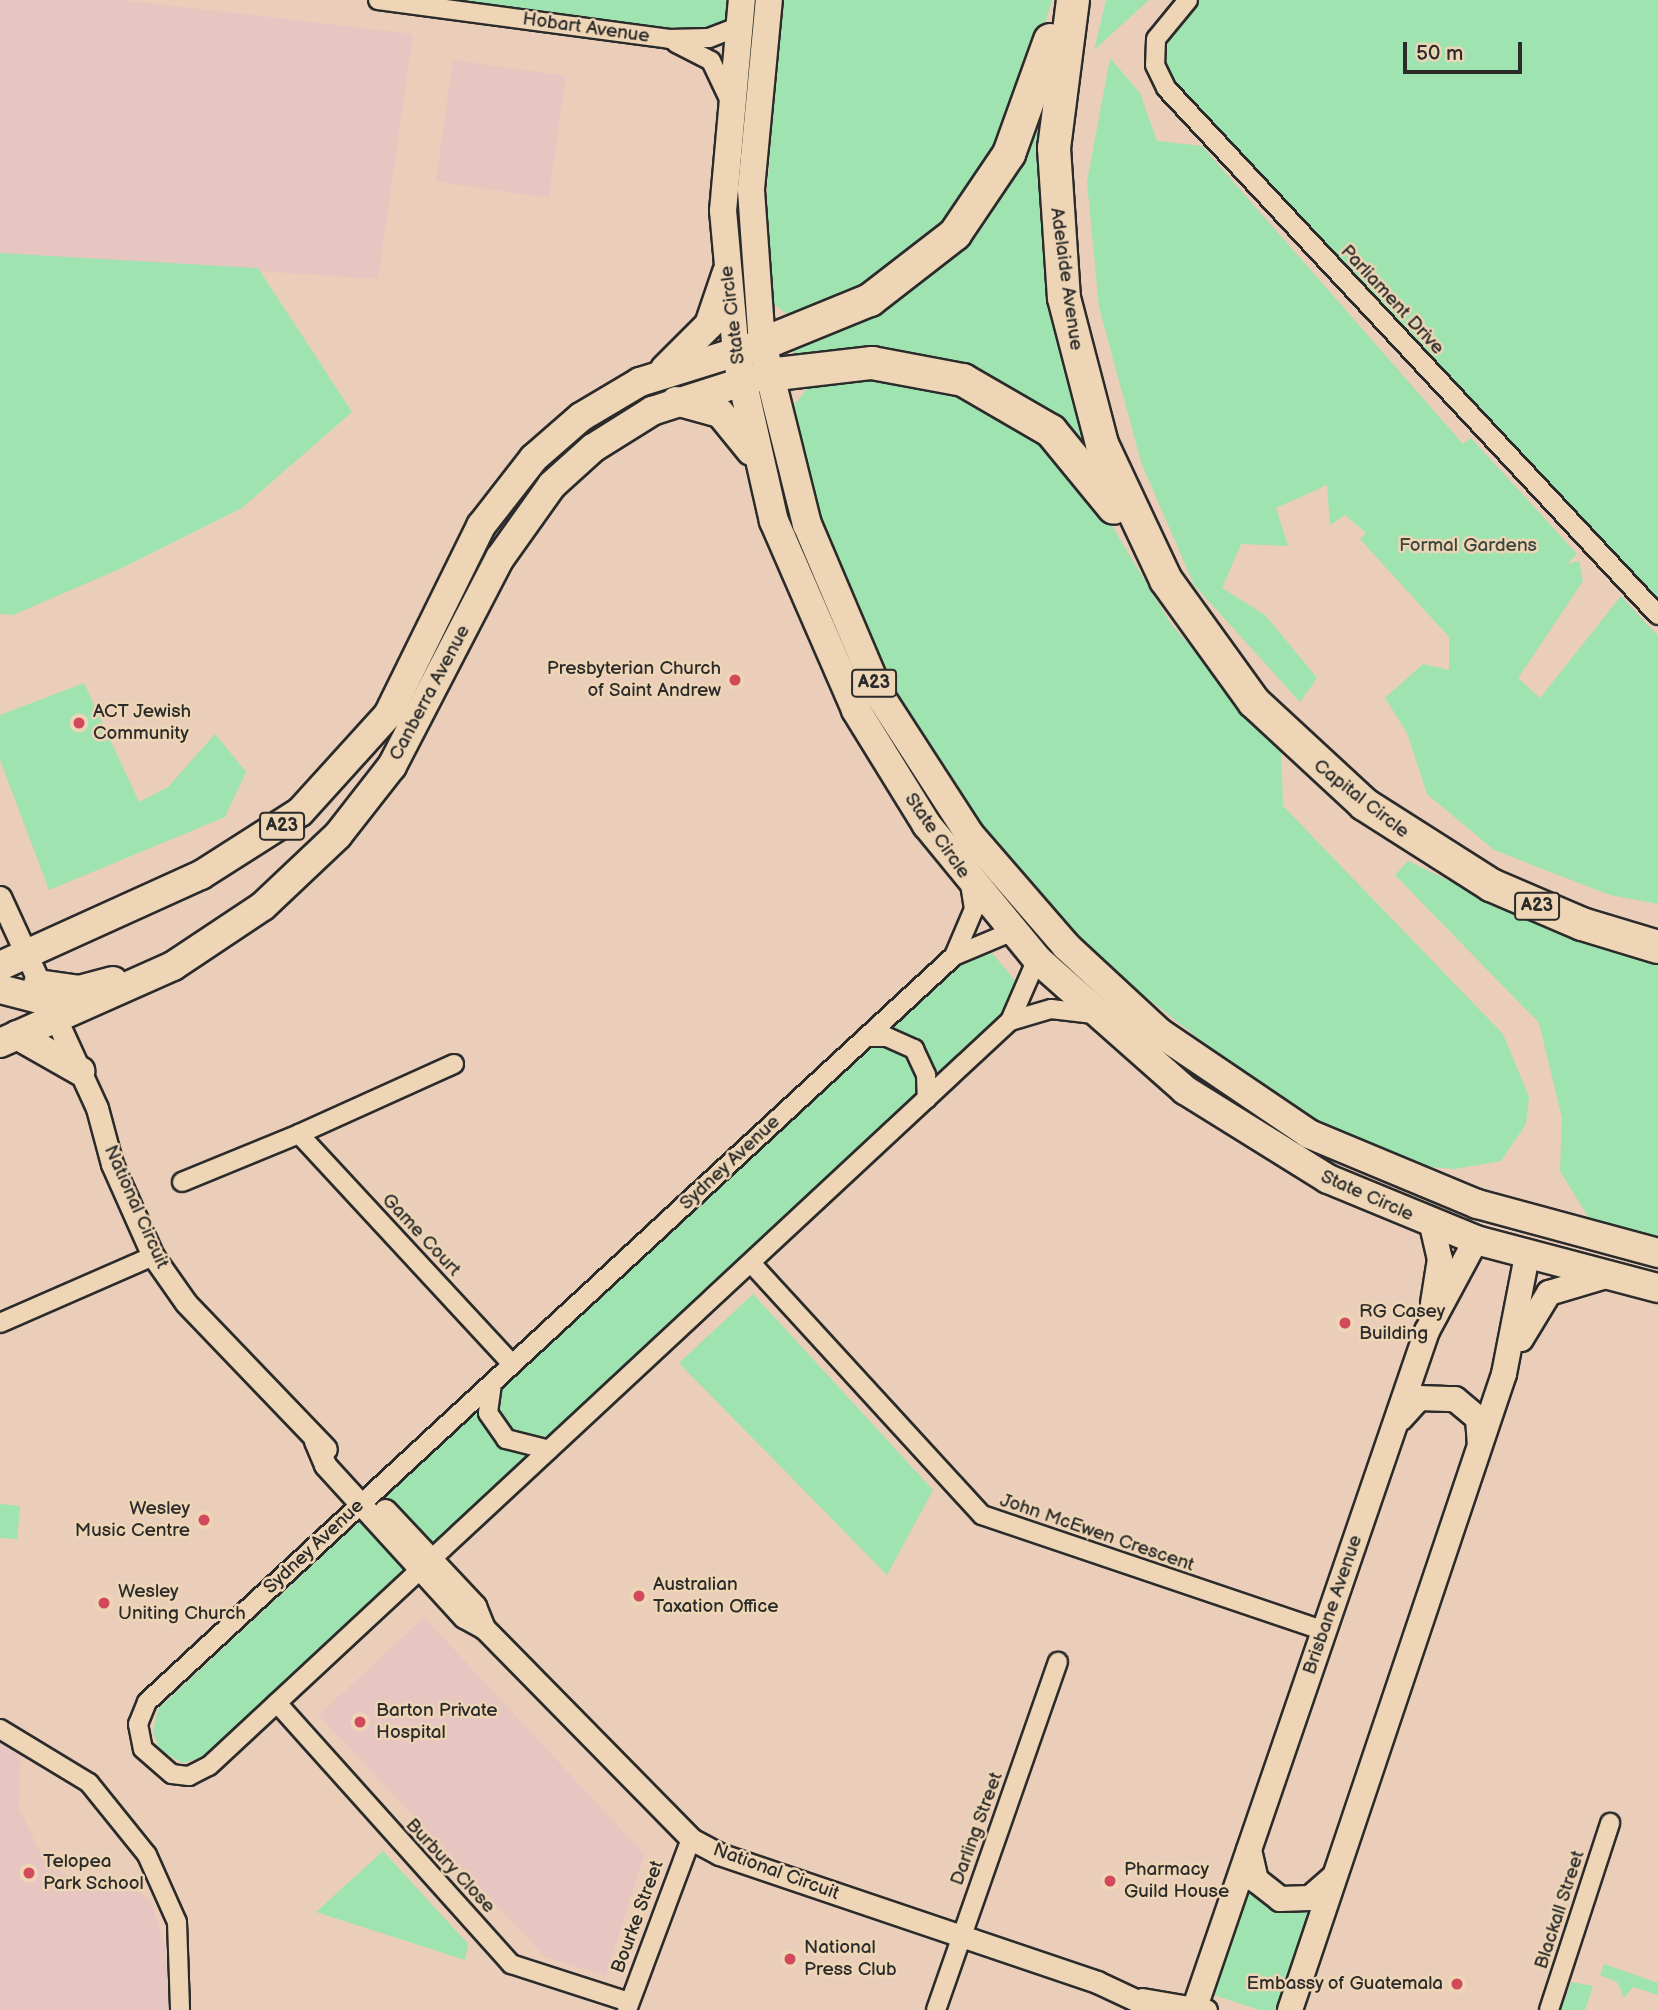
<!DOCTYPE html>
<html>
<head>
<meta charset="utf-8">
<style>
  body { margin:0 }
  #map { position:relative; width:1658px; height:2010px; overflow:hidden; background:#eaceba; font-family:"Balsamiq Sans",sans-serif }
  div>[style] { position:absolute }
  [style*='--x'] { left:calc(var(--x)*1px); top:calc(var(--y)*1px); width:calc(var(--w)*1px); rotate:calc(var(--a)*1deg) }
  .built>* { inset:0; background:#e7c5c1; transform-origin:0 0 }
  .green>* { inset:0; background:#9ee3b0; transform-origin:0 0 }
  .roads { filter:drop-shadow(2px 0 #2b2b2b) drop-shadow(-2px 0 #2b2b2b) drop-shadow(0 2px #2b2b2b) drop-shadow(0 -2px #2b2b2b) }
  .minor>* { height:18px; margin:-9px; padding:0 9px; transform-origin:9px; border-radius:9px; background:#edd5b5 }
  .tertiary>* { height:21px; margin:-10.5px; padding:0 10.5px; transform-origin:10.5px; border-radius:10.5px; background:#edd5b5 }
  .secondary>* { height:24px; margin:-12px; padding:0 12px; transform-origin:12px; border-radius:12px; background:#edd5b5 }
  .primary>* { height:26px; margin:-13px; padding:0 13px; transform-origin:13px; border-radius:13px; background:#edd5b5 }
  .trunk>* { height:28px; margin:-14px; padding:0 14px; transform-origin:14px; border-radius:14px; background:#edd5b5 }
  .motorway>* { height:32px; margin:-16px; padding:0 16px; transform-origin:16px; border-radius:16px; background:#edd5b5 }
  .dots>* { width:19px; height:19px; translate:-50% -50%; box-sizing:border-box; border:4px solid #edd5b5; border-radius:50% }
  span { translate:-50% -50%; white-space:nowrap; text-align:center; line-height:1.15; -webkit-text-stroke:5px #edd5b5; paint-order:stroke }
  .shield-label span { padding:2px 5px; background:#edd5b5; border:2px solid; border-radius:5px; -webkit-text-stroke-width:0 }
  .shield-label { font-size:18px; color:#2b2b2b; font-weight:700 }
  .street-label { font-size:19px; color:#2b2b2b }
  .park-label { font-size:19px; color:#3c473f }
  .poi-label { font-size:19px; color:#2b2b2b }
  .right { translate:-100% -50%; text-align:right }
  .left { translate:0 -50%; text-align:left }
  .scale { position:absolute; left:1403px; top:42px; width:119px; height:32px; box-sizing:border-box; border:4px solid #2b2b2b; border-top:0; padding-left:9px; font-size:21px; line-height:24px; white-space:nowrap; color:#2b2b2b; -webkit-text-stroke:5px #edd5b5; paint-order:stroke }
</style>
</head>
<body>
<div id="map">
  <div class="built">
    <i style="clip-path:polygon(0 0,123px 0,413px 34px,378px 279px,0 254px)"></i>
    <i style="left:453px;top:60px;width:114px;height:123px;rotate:8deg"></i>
    <i style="clip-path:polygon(424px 1617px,644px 1854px,606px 1976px,544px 1956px,319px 1715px)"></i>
    <i style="clip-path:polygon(0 1735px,21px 1745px,19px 1808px,44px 1860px,85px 1887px,138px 1892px,150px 1899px,165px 1946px,170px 2010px,0 2010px)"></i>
  </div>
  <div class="green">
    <i style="clip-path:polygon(464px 0,725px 0,728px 4px,725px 27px,697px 35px)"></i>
    <i style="clip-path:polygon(782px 0,1052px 0,1034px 61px,972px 201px,864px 292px,791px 317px,771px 302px,764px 229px)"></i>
    <i style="clip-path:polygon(1106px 0,1149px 0,1094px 50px)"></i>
    <i style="clip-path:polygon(1190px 0,1658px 0,1658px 612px,1166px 88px,1154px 52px)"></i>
    <i style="clip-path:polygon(1110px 58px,1140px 93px,1157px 141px,1202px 146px,1463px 444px,1471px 438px,1577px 554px,1567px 564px,1579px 561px,1583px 581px,1518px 678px,1540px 698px,1621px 596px,1658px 636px,1658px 904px,1610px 895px,1494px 850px,1427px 794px,1407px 733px,1385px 698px,1423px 664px,1449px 670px,1449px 637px,1360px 539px,1366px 533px,1345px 515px,1330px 525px,1327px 485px,1276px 508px,1288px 546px,1241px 544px,1222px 588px,1265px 615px,1317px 678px,1300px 702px,1194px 585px,1141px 462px,1099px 307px,1087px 182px)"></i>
    <i style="clip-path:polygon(1045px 79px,1099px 462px,1042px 412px,794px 360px,792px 348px,893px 297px)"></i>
    <i style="clip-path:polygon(0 253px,258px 268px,352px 412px,242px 508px,124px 567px,13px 615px,0 614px)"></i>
    <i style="clip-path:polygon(877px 376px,961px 391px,1031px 432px,1095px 498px,1171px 624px,1281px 750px,1283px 806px,1503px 1034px,1529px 1097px,1526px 1124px,1501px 1161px,1455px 1169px,1419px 1166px,1367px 1149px,1270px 1095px,1093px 955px,1017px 878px,955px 795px,897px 697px,845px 589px,802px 466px,790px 410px,814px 380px)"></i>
    <i style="clip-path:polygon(84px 683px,139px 802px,168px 787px,215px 734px,246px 772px,225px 817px,49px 890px,0 760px,0 715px)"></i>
    <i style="clip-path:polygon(1408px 861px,1553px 931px,1658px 963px,1658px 1239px,1590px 1220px,1560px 1171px,1562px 1118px,1539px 1023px,1395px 875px)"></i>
    <i style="clip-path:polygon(988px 948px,1021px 988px,1007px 1011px,207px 1756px,183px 1763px,160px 1751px,153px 1732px,158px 1709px,965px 958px)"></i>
    <i style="clip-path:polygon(753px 1294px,933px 1490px,887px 1575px,679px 1363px)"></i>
    <i style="clip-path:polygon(0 1504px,20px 1506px,17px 1539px,0 1538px)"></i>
    <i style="clip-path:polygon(383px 1851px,468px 1944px,465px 1960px,316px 1912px)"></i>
    <i style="left:1251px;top:1882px;width:67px;height:119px;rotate:18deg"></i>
    <i style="clip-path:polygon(1604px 1964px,1658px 1983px,1658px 1995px,1633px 1987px,1624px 1998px,1617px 1982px,1600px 1975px)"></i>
    <i style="clip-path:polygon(1571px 1982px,1593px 1986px,1585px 2010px,1561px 2010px)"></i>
  </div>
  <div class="roads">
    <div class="minor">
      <i style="--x:378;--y:0;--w:294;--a:7.6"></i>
      <i style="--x:669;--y:39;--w:40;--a:-1.4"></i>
      <i style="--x:709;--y:38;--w:31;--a:-21"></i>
      <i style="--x:1188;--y:0;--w:50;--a:129.4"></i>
      <i style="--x:1156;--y:39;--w:26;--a:92"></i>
      <i style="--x:1155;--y:65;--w:25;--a:64"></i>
      <i style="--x:1166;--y:88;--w:721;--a:46.97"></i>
      <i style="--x:676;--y:43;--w:39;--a:27"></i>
      <i style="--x:711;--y:61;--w:44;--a:64.6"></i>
      <i style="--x:1011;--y:932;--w:62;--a:157.2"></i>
      <i style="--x:954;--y:956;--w:1099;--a:137.25"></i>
      <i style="--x:147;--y:1702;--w:24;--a:112"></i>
      <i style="--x:138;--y:1724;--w:25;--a:79"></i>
      <i style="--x:143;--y:1749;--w:38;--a:41"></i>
      <i style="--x:172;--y:1774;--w:17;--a:7"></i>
      <i style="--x:189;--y:1776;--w:22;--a:-27"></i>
      <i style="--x:209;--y:1766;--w:1094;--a:-42.93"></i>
      <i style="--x:1010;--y:1021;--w:68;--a:-66.5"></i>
      <i style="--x:954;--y:956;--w:51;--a:-66.9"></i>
      <i style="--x:974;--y:909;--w:25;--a:-99"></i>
      <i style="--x:1010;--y:1021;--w:43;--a:-16.3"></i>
      <i style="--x:1051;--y:1009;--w:43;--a:6.6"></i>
      <i style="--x:866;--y:1037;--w:21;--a:0"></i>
      <i style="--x:887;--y:1037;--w:30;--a:24"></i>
      <i style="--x:914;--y:1049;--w:29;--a:65"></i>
      <i style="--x:926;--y:1075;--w:24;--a:88"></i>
      <i style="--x:299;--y:1134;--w:170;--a:-24.3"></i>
      <i style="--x:182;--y:1182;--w:126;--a:-22.3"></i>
      <i style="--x:299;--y:1134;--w:313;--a:47.2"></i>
      <i style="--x:751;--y:1263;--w:342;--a:47.5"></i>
      <i style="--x:982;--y:1515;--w:361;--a:18.7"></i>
      <i style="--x:0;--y:1323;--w:167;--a:-23.6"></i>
      <i style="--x:492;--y:1384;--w:29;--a:98"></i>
      <i style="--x:488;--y:1413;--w:32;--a:55"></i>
      <i style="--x:506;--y:1439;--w:44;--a:14.3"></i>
      <i style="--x:277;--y:1703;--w:351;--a:48.1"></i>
      <i style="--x:511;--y:1964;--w:124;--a:17.9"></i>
      <i style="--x:0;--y:1729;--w:104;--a:31.2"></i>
      <i style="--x:89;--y:1783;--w:92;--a:51.1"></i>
      <i style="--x:147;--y:1855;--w:73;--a:65.9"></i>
      <i style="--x:177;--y:1922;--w:88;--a:88"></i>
      <i style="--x:627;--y:2010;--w:183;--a:-69.5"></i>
      <i style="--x:936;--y:2010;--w:369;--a:-70.7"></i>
      <i style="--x:1549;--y:2010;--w:197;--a:-71.9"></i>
    </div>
    <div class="tertiary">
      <i style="--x:0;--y:897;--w:232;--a:65.3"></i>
      <i style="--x:97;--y:1108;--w:58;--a:75"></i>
      <i style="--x:112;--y:1164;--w:101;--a:66"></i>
      <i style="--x:153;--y:1256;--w:57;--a:54.9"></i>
      <i style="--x:186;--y:1303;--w:202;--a:46.2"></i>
      <i style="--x:315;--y:1441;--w:26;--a:67"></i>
      <i style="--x:325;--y:1465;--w:206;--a:47.6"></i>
      <i style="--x:464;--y:1617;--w:23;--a:29"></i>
      <i style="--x:484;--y:1628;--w:296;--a:45.5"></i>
      <i style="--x:691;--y:1839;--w:32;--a:28"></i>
      <i style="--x:719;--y:1854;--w:399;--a:18.7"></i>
      <i style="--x:1097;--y:1982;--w:66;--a:25"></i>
      <i style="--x:385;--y:1510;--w:132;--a:46.8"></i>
      <i style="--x:475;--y:1606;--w:24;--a:68"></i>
      <i style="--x:1142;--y:1999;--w:65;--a:9.8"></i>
    </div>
    <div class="secondary">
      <i style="--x:1432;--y:1225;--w:35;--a:77"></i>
      <i style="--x:1440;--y:1259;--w:45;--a:99"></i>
      <i style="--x:1521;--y:1339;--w:54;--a:-58.7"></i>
      <i style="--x:1549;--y:1293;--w:56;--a:-16.5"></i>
      <i style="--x:1401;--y:1418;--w:27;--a:-48"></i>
      <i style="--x:1419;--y:1398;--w:36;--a:2"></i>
      <i style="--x:1455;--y:1399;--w:30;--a:40"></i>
      <i style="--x:1478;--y:1418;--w:26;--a:86"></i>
      <i style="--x:1249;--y:1850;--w:31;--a:77"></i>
      <i style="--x:1256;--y:1880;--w:31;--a:38"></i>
      <i style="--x:1280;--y:1899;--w:30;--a:-2"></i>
      <i style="--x:1310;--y:1898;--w:30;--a:-41"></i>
      <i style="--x:1194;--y:2010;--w:718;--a:-71.06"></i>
      <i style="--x:1427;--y:1331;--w:103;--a:-61.7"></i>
      <i style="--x:1290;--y:2010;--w:671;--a:-71.4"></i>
      <i style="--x:1504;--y:1374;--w:120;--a:-79"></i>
    </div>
    <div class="primary">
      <i style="--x:762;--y:344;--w:155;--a:-94.1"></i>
      <i style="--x:751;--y:189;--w:190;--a:-84.6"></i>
      <i style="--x:736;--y:353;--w:143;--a:-95.2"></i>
      <i style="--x:723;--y:211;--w:212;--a:-84.9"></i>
    </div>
    <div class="trunk">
      <i style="--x:736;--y:353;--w:172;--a:77.3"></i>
      <i style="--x:774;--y:521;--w:206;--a:66.5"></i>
      <i style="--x:856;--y:710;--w:135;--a:58.3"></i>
      <i style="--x:927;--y:825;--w:173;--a:50.6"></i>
      <i style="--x:1037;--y:959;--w:198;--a:41.5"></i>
      <i style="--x:1185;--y:1090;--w:168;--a:31.9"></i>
      <i style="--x:1328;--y:1179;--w:160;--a:22.4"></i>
      <i style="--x:1476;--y:1240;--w:188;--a:14.8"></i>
      <i style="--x:665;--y:369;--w:62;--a:-45"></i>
      <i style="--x:709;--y:325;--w:56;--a:-71.2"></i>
      <i style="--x:676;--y:401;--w:46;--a:15.3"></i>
      <i style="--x:720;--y:413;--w:49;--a:50.8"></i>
      <i style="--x:0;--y:966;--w:221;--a:-24.4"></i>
      <i style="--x:201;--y:875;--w:117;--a:-32.5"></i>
      <i style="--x:300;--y:812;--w:131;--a:-47.8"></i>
      <i style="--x:388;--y:715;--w:211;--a:-63.8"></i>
      <i style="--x:481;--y:526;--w:86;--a:-52.1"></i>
      <i style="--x:534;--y:458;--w:62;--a:-41.1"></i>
      <i style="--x:581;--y:417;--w:69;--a:-30.7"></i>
      <i style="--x:640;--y:382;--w:128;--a:-17.3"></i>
      <i style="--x:762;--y:344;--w:186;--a:76"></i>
      <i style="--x:807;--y:524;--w:187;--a:67"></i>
      <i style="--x:880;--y:696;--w:166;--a:57.1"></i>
      <i style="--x:970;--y:835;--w:147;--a:49.1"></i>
      <i style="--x:1066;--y:946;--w:128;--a:42.8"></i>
      <i style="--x:1160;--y:1033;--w:180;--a:34.1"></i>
      <i style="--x:1309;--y:1134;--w:182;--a:22.6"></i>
      <i style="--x:1477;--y:1204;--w:188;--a:15.1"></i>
      <i style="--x:38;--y:984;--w:41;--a:8.3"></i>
      <i style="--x:79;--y:990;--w:35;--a:-15"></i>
      <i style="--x:0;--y:989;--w:49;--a:14.3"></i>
      <i style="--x:17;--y:1035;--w:73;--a:29.7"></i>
      <i style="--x:0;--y:1043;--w:189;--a:-24"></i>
      <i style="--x:173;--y:966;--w:108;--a:-33.7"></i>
      <i style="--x:263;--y:906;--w:103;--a:-43.4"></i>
      <i style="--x:338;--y:835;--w:88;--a:-52"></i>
      <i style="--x:392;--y:766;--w:234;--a:-62.6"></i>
      <i style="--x:500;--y:558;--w:90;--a:-54.5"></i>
      <i style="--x:552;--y:485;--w:55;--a:-42.1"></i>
      <i style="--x:593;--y:448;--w:70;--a:-32.1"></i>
      <i style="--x:652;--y:411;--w:111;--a:-17.8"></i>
    </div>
    <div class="motorway">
      <i style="--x:1073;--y:0;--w:149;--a:97.3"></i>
      <i style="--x:1054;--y:148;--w:150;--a:86.2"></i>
      <i style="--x:1064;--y:298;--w:151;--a:75.4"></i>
      <i style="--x:1102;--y:444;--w:150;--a:64.8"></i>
      <i style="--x:1166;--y:580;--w:150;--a:54.2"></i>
      <i style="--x:1254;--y:702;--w:150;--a:42.8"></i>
      <i style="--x:1364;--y:804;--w:151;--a:32.5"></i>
      <i style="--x:1491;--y:885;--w:99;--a:23.2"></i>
      <i style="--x:1582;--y:924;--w:79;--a:16.8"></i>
      <i style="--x:762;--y:344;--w:117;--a:-22.2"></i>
      <i style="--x:870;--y:300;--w:108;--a:-37.8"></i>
      <i style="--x:955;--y:234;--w:97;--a:-56"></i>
      <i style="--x:1009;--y:154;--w:121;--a:-70.2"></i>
      <i style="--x:768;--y:375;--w:105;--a:-6.6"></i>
      <i style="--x:872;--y:363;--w:93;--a:10.6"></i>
      <i style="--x:963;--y:380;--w:102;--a:30.1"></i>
      <i style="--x:1051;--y:431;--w:99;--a:50.7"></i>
    </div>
  </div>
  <div class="dots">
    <i style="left:735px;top:680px;background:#d1495b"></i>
    <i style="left:79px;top:723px;background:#d1495b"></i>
    <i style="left:1345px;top:1323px;background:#d1495b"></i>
    <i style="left:204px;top:1520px;background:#d1495b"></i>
    <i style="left:639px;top:1596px;background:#d1495b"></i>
    <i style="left:104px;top:1603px;background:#d1495b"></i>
    <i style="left:360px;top:1722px;background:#d1495b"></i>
    <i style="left:29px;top:1873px;background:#d1495b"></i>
    <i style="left:1110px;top:1881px;background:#d1495b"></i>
    <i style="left:790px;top:1959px;background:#d1495b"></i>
    <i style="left:1457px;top:1984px;background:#d1495b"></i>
  </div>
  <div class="shield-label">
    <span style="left:874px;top:683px">A23</span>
    <span style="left:282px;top:826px">A23</span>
    <span style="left:1537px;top:906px">A23</span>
  </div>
  <div class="street-label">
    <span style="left:586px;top:28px;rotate:8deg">Hobart Avenue</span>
    <span style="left:1066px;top:279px;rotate:82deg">Adelaide Avenue</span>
    <span style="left:1392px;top:300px;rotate:47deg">Parliament Drive</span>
    <span style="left:733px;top:315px;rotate:-97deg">State Circle</span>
    <span style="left:430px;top:693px;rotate:-62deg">Canberra Avenue</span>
    <span style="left:1361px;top:799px;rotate:38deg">Capital Circle</span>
    <span style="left:937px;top:836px;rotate:55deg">State Circle</span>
    <span style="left:730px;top:1163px;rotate:-43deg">Sydney Avenue</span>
    <span style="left:1367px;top:1196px;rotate:24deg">State Circle</span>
    <span style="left:136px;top:1207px;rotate:66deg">National Circuit</span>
    <span style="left:421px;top:1235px;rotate:47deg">Game Court</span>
    <span style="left:1097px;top:1533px;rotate:19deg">John McEwen Crescent</span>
    <span style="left:314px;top:1547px;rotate:-43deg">Sydney Avenue</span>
    <span style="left:1333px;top:1605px;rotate:-71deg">Brisbane Avenue</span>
    <span style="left:977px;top:1829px;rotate:-70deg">Darling Street</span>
    <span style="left:450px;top:1866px;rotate:47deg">Burbury Close</span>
    <span style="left:776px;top:1872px;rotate:20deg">National Circuit</span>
    <span style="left:1560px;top:1910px;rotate:-72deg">Blackall Street</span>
    <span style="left:638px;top:1917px;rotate:-70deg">Bourke Street</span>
  </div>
  <div class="park-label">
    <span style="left:1468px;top:546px">Formal Gardens</span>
  </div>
  <div class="poi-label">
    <span class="right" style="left:721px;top:680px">Presbyterian Church<br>of Saint Andrew</span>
    <span class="left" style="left:93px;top:723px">ACT Jewish<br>Community</span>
    <span class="left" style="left:1359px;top:1323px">RG Casey<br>Building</span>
    <span class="right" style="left:190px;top:1520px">Wesley<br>Music Centre</span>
    <span class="left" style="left:653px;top:1596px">Australian<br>Taxation Office</span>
    <span class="left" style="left:118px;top:1603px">Wesley<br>Uniting Church</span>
    <span class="left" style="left:376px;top:1722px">Barton Private<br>Hospital</span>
    <span class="left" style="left:43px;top:1873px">Telopea<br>Park School</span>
    <span class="left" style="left:1124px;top:1881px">Pharmacy<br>Guild House</span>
    <span class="left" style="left:804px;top:1959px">National<br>Press Club</span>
    <span class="right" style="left:1443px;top:1984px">Embassy of Guatemala</span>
  </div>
  <div class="scale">50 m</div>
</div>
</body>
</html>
